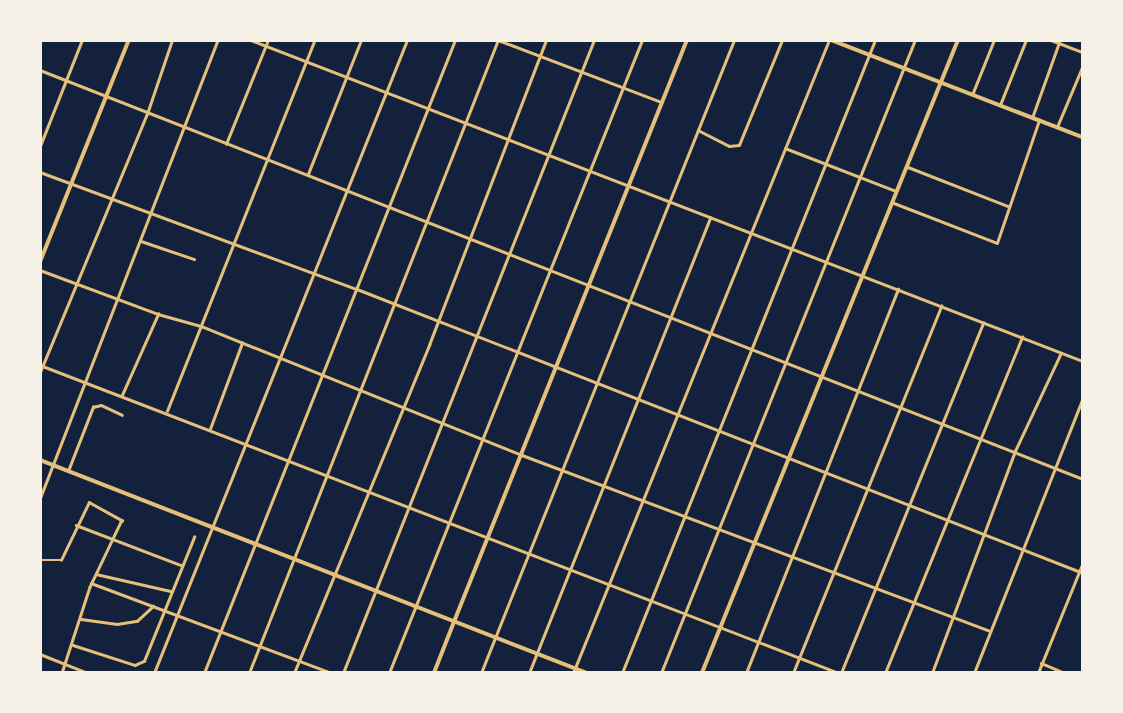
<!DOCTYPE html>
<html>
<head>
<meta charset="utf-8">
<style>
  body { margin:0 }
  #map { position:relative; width:1123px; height:713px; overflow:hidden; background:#14213d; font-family:Quicksand,sans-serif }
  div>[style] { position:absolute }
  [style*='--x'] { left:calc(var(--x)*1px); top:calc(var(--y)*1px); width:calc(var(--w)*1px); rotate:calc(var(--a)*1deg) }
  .minor>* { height:2.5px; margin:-1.25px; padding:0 1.25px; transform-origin:1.25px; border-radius:1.25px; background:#e5c07b }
  .tertiary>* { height:3.5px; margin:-1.75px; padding:0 1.75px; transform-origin:1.75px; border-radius:1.75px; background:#e5c07b }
  .secondary>* { height:3.5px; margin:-1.75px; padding:0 1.75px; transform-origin:1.75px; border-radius:1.75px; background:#e5c07b }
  span { translate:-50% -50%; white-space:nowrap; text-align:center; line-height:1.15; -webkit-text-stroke:5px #f6f1e7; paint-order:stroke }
  .frame { position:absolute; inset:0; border:42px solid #f6f1e7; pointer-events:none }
</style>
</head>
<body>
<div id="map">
  <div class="minor">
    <i style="--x:251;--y:40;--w:892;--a:21.1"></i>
    <i style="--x:498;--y:40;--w:174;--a:20.8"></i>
    <i style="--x:1051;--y:40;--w:34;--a:21"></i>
    <i style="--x:40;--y:70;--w:1120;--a:21.41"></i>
    <i style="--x:972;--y:95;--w:59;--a:-68.2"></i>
    <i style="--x:1000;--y:105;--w:70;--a:-68.2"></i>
    <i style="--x:1032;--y:118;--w:83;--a:-70.3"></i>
    <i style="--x:1057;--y:127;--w:67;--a:-67.2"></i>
    <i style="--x:698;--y:130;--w:35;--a:27"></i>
    <i style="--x:729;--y:146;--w:10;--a:-6"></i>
    <i style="--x:739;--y:145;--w:113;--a:-67.7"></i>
    <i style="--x:226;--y:144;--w:112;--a:-68"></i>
    <i style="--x:40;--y:146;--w:114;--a:-68.4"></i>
    <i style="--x:785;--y:148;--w:119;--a:21.2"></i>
    <i style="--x:908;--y:167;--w:107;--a:21.3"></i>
    <i style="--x:40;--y:172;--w:338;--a:20.3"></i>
    <i style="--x:357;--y:289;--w:780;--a:21.36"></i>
    <i style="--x:308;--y:174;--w:144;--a:-68.4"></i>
    <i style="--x:894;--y:203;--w:110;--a:21.2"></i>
    <i style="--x:997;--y:243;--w:130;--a:-71.1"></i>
    <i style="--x:141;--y:241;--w:56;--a:18.8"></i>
    <i style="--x:40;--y:270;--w:126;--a:20.4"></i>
    <i style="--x:158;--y:314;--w:45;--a:15.6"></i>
    <i style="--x:201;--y:326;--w:346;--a:21.9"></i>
    <i style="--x:522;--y:455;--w:498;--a:20.6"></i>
    <i style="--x:40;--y:365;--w:856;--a:21.08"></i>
    <i style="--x:40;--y:372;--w:279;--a:-67.5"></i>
    <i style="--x:147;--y:114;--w:78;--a:-71.3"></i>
    <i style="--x:122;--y:395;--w:89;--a:-66"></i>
    <i style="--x:167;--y:411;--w:399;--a:-68.3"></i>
    <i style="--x:210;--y:429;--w:92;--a:-69.6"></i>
    <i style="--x:68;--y:471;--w:69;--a:-68.7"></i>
    <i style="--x:93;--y:407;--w:8;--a:-14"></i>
    <i style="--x:101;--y:405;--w:23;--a:25"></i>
    <i style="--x:40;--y:498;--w:491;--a:-68.8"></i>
    <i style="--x:76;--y:525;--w:112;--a:20.9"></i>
    <i style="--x:40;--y:560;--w:21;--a:0"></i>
    <i style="--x:61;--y:560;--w:64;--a:-64.2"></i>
    <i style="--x:89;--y:502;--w:38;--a:29"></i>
    <i style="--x:122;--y:520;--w:74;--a:115.5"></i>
    <i style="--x:90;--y:587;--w:90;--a:108"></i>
    <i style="--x:96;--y:574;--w:76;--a:12.9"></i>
    <i style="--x:91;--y:583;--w:257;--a:20.5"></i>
    <i style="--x:81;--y:619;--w:36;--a:8"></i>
    <i style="--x:117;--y:624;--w:20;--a:-9"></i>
    <i style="--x:137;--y:621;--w:22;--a:-43"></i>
    <i style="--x:73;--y:645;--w:65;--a:17.9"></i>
    <i style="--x:135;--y:665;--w:10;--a:-24"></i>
    <i style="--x:144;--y:661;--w:134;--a:-68"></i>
    <i style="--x:40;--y:654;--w:52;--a:21.6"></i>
    <i style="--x:1041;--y:663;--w:25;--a:23"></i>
    <i style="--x:154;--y:673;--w:682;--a:-68.21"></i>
    <i style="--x:204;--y:673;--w:681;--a:-68.37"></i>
    <i style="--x:249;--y:673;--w:680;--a:-68.53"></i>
    <i style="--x:294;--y:673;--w:355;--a:-67.6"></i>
    <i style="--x:429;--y:345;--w:327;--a:-69"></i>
    <i style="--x:343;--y:673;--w:681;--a:-68.37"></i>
    <i style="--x:389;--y:673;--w:682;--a:-68.21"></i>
    <i style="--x:481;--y:673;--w:682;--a:-68.21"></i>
    <i style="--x:529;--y:673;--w:490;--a:-68.3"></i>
    <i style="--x:573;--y:673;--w:683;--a:-67.98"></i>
    <i style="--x:622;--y:673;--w:682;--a:-68.21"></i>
    <i style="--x:661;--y:673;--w:682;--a:-68.14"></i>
    <i style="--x:746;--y:673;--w:413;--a:-68.4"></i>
    <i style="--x:793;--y:673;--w:396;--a:-68"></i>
    <i style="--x:841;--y:673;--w:378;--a:-67.9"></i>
    <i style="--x:885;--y:673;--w:363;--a:-67.8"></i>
    <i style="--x:932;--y:673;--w:237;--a:-69.5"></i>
    <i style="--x:1015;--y:451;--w:108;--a:-64.9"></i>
    <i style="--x:974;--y:673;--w:296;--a:-68.4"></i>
    <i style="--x:1038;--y:673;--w:120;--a:-67.9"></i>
  </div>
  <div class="tertiary">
    <i style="--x:831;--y:40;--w:270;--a:21.1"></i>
    <i style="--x:40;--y:262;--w:239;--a:-68.2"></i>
    <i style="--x:454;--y:622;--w:627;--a:-68.18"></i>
    <i style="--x:702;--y:673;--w:683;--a:-67.98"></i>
  </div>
  <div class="secondary">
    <i style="--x:40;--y:460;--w:587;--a:21.28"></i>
    <i style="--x:434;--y:673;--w:55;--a:-68.6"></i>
  </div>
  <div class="frame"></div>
</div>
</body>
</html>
